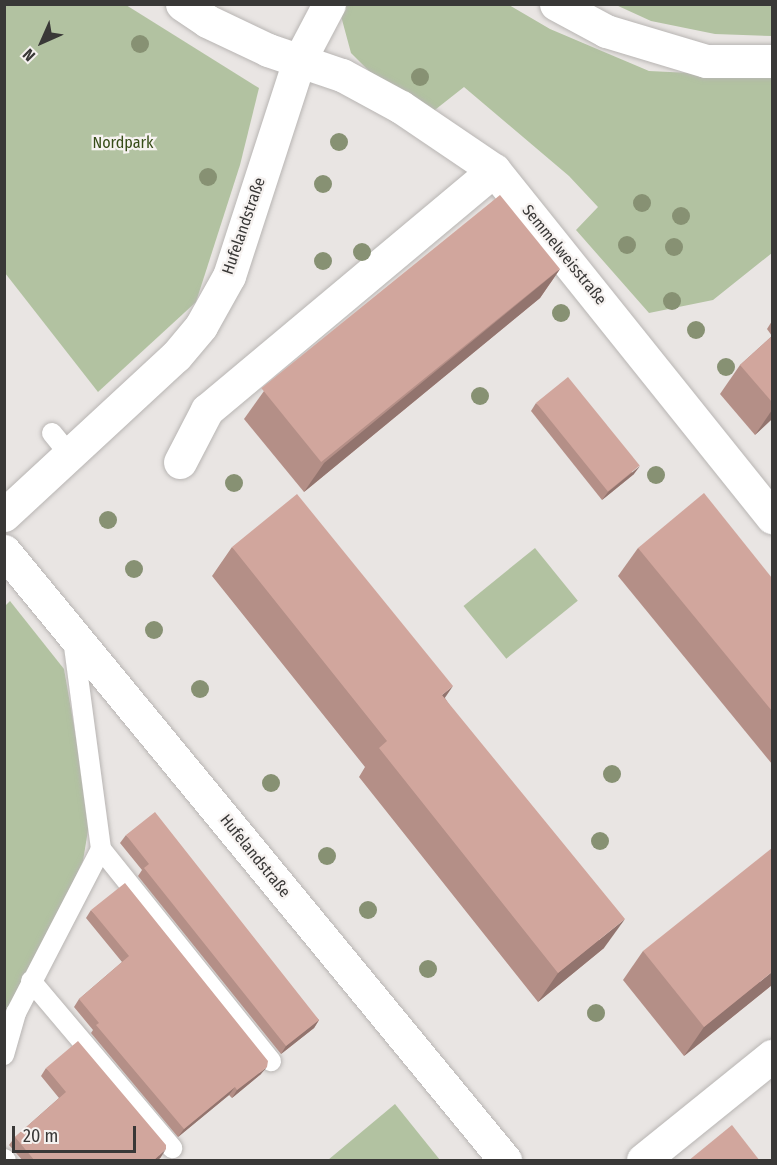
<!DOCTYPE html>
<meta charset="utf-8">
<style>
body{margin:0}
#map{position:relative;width:777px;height:1165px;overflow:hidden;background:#e9e5e3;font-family:"Fira Sans Condensed",sans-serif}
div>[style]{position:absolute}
.green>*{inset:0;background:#b2c2a1;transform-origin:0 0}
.roads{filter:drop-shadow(0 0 2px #b8b5b3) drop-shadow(0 0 2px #b8b5b3)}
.service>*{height:20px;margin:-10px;padding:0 10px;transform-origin:10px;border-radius:10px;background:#fff}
.minor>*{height:33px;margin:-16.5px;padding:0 16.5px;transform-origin:16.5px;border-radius:16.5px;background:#fff}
.secondary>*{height:33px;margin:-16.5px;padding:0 16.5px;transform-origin:16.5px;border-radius:16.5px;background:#fff}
.trees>*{width:18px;height:18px;margin:-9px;border-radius:50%;background:#879173}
.wall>*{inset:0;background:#b48f87}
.shaded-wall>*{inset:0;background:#92746e}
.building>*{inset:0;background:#d1a69d;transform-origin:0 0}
span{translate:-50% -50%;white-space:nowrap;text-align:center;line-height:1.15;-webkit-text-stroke:4.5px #f6f2f0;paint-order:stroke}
.park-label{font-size:16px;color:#364c17}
.street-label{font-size:16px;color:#393837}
.frame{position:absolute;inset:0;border:6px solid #393837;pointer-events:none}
.north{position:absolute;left:12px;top:12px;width:60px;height:60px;-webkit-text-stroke:4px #f6f2f0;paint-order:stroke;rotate:225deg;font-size:16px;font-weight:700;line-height:24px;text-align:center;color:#393837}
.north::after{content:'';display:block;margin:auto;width:21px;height:27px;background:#393837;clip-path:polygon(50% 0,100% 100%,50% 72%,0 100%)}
.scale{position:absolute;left:12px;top:1126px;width:124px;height:27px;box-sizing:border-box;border:3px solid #393837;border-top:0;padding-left:8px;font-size:18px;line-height:21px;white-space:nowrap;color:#393837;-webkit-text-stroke:4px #f6f2f0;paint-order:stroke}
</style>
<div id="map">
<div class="green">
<div style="clip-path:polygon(5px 5px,126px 5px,259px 88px,240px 165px,196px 302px,98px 392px,5px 273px)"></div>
<div style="clip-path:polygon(346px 5px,509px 5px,550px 29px,649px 71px,772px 77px,772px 253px,713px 300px,649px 313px,576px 230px,598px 207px,569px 176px,464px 87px,431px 113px,372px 74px,351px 53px,341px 16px)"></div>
<div style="clip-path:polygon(616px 5px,772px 5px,772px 36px,715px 34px,651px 21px)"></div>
<div style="left:535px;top:548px;width:68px;height:92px;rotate:51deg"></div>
<div style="clip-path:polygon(10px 601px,64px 669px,90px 818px,83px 861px,12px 1009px,5px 1018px,4px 607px)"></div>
<div style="clip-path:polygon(395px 1104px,440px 1160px,328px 1160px)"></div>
</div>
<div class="roads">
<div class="service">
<div style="left:52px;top:433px;width:28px;rotate:51deg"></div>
<div style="left:101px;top:849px;width:272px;rotate:51.3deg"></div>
<div style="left:31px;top:981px;width:219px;rotate:49.8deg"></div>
<div style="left:4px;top:1055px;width:44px;rotate:-74.1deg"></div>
<div style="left:16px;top:1013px;width:185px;rotate:-62.6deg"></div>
<div style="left:101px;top:849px;width:211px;rotate:-97.6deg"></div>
<div style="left:4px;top:1159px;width:2px;rotate:27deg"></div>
</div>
<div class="minor">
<div style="left:182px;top:4px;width:30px;rotate:34deg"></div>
<div style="left:207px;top:21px;width:68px;rotate:25.4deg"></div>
<div style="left:268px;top:50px;width:78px;rotate:18.7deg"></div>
<div style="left:342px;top:75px;width:67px;rotate:28.5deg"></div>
<div style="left:401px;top:107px;width:112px;rotate:34.1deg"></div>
<div style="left:494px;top:170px;width:445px;rotate:51.3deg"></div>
<div style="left:180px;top:462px;width:59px;rotate:-62.6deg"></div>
<div style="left:207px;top:410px;width:374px;rotate:-39.9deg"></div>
<div style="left:4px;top:515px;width:234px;rotate:-42.8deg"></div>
<div style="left:176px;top:356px;width:39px;rotate:-50deg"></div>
<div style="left:201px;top:326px;width:57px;rotate:-60.8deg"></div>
<div style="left:229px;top:276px;width:226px;rotate:-72deg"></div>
<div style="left:299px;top:61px;width:64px;rotate:-62.2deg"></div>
<div style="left:4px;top:551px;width:789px;rotate:50.56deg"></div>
<div style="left:643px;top:1160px;width:166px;rotate:-38.9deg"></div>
</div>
<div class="secondary">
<div style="left:556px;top:4px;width:57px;rotate:28.4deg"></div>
<div style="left:606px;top:31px;width:104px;rotate:16.7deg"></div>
<div style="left:706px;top:61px;width:66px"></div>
</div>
</div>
<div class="trees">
<div style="left:140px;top:44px"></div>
<div style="left:420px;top:77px"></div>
<div style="left:339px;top:142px"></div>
<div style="left:208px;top:177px"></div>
<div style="left:323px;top:184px"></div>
<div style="left:642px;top:203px"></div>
<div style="left:681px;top:216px"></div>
<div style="left:627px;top:245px"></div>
<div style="left:674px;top:247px"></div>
<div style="left:362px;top:252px"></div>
<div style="left:323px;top:261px"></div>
<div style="left:672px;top:301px"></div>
<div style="left:561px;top:313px"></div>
<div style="left:696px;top:330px"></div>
<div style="left:726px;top:367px"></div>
<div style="left:480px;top:396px"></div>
<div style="left:656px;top:475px"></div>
<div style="left:234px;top:483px"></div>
<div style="left:108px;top:520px"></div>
<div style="left:134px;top:569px"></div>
<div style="left:154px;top:630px"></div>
<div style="left:200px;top:689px"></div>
<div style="left:612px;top:774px"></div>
<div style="left:271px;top:783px"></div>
<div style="left:600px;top:841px"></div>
<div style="left:327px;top:856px"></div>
<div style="left:368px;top:910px"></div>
<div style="left:428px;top:969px"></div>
<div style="left:596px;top:1013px"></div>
</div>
<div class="wall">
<div style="clip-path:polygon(560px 269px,540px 298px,304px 492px,244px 419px,264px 391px)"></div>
<div style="clip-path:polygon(772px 321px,772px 336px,767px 329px)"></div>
<div style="clip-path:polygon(772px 336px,772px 419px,755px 435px,720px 394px,740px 365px)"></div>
<div style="clip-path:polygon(536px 403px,634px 474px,602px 500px,531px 411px)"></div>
<div style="clip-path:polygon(232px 547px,445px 698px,604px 948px,538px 1002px,359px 777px,365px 767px,212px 576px)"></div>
<div style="clip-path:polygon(638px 548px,772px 578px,772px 764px,618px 576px)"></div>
<div style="clip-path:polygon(126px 835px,319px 1020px,314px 1028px,281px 1054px,138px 876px,142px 870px,120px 843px)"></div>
<div style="clip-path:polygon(91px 910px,261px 1074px,232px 1098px,229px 1095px,178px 1137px,91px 1033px,93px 1030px,74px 1007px,79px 999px,122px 962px,86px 918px)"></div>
<div style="clip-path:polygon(643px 951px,772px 985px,684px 1056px,623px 980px)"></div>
<div style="clip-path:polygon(46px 1068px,161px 1157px,157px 1161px,23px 1161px,9px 1145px,15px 1137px,59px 1098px,41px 1076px)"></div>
</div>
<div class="shaded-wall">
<div style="clip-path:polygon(560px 269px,540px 298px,304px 492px,324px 463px)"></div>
<div style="clip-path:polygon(772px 410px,772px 419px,755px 435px)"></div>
<div style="clip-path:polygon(640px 466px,634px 474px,602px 500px,608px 492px)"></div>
<div style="clip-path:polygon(453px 686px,433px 715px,442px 695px)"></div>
<div style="clip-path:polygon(625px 919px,604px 948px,538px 1002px,558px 973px)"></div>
<div style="clip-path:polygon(772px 972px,772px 985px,684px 1056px,704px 1027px)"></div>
<div style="clip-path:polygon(319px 1020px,314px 1028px,281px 1054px,286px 1046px)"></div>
<div style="clip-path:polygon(267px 1067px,261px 1074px,232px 1098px,237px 1090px)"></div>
<div style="clip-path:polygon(235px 1087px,229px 1095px,178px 1137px,184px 1129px)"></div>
<div style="clip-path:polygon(166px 1149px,161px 1157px,157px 1161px,153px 1161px)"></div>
</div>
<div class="building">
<div style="left:500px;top:195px;width:95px;height:307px;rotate:51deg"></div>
<div style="clip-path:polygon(772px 336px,772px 402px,740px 365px)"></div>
<div style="left:568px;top:377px;width:114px;height:41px;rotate:51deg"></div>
<div style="clip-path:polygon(704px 493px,772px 578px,772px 711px,638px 548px)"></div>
<div style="clip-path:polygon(297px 494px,453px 686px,442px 695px,625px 919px,558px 973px,379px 748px,387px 741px,232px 547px)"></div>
<div style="clip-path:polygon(155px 812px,319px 1020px,286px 1046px,144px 868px,149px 864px,126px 835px)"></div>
<div style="clip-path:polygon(772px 848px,772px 972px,704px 1027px,643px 951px)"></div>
<div style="clip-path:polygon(125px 883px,268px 1061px,267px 1067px,237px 1090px,235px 1087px,184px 1129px,96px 1025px,99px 1023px,79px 999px,129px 956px,91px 910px)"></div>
<div style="clip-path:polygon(78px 1041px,166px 1145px,166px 1149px,153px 1161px,35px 1161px,15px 1137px,66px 1092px,46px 1068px)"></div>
<div style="clip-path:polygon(732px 1125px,760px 1161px,688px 1161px)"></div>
</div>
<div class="park-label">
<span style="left:123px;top:143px">Nordpark</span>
</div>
<div class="street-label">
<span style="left:244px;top:226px;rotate:-71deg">Hufelandstraße</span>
<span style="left:564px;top:255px;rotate:51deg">Semmelweisstraße</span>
<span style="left:255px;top:856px;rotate:51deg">Hufelandstraße</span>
</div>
<div class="frame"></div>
<div class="north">N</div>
<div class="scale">20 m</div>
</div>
